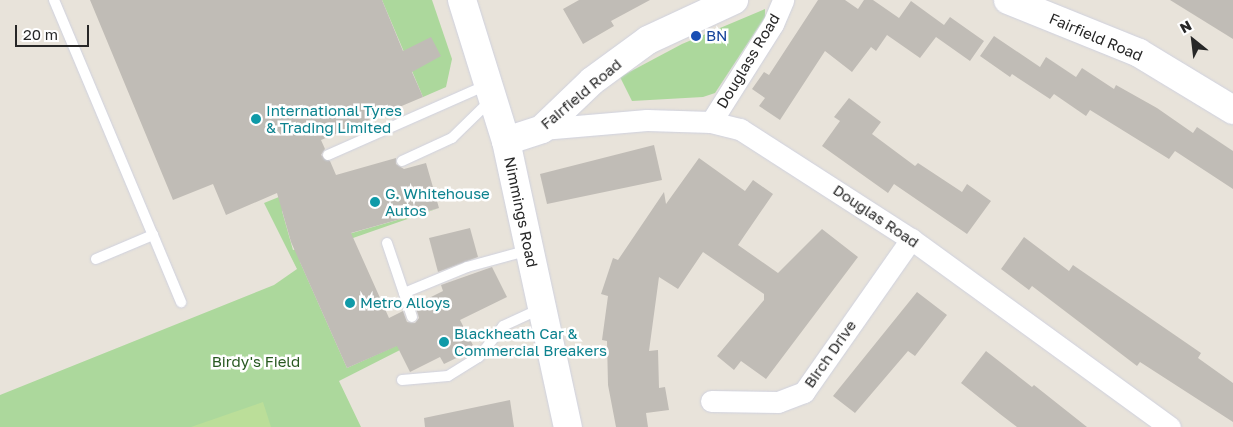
<!DOCTYPE html>
<style>
body{margin:0}
#map{position:relative;width:1233px;height:427px;overflow:hidden;background:#e8e3da;font-family:"Golos Text",sans-serif}
div>[style]{position:absolute}
.green>*{inset:0;background:#acd89c}
.pitch>*{inset:0;background:#bbde99}
.building>*{inset:0;background:#c0bcb6}
.roads{filter:drop-shadow(0 0 1px #cfd1de) drop-shadow(0 0 1px #cfd1de)}
.lane>*{height:10px;margin:-5px;padding:0 5px;transform-origin:5px;border-radius:5px;background:#fff}
.street>*{height:21px;margin:-10.5px;padding:0 10.5px;transform-origin:10.5px;border-radius:10.5px;background:#fff}
.secondary>*{height:28px;margin:-14px;padding:0 14px;transform-origin:14px;border-radius:14px;background:#fff}
.dots>*{width:14px;height:14px;translate:-50% -50%;box-sizing:border-box;border:2px solid #fff;border-radius:50%}
span{translate:-50% -50%;white-space:nowrap;text-align:center;line-height:1.15;-webkit-text-stroke:5px #fff;paint-order:stroke}
.transit-label{font-size:15px;color:#164399}
.left{translate:0 -50%;text-align:left}
.street-label{font-size:15px;color:#272727}
.culture-label{font-size:15px;color:#0d838f}
.park-label{font-size:15px;color:#285921}
.north{position:absolute;left:1168px;top:15px;width:50px;height:50px;-webkit-text-stroke:4px #fff;paint-order:stroke;rotate:331deg;font-size:14px;font-weight:700;line-height:20px;text-align:center;color:#272727}
.north::after{content:'';display:block;margin:auto;width:18px;height:22px;background:#272727;clip-path:polygon(50% 0,100% 100%,50% 72%,0 100%)}
.scale{position:absolute;left:15px;top:25px;width:74px;height:22px;box-sizing:border-box;border:2px solid #272727;border-top:0;padding-left:6px;font-size:15px;line-height:18px;white-space:nowrap;color:#272727;-webkit-text-stroke:4px #fff;paint-order:stroke}
</style>
<div id="map">
<div class="green">
<div style="clip-path:polygon(382px 0,432px 0,452px 59px,446px 87px,423px 97px)"></div>
<div style="clip-path:polygon(765px 9px,765px 17px,715px 93px,703px 97px,632px 101px,620px 77px,682px 44px)"></div>
<div style="clip-path:polygon(326px 178px,282px 211px,293px 250px,439px 208px,353px 238px,300px 262px,347px 368px,400px 344px,402px 349px,339px 381px,361px 427px,0 427px,0 395px,274px 285px,297px 269px,264px 203px)"></div>
</div>
<div class="pitch">
<div style="clip-path:polygon(263px 402px,271px 427px,191px 427px)"></div>
</div>
<div class="building">
<div style="clip-path:polygon(90px 0,382px 0,403px 51px,431px 37px,441px 56px,412px 72px,423px 97px,321px 140px,325px 149px,321px 155px,330px 161px,336px 175px,396px 158px,396px 164px,404px 169px,426px 163px,439px 208px,351px 233px,389px 318px,403px 311px,407px 322px,415px 323px,419px 318px,415px 305px,443px 291px,441px 285px,492px 267px,507px 297px,460px 320px,475px 349px,444px 364px,440px 357px,410px 372px,397px 346px,347px 368px,291px 242px,277px 193px,226px 215px,213px 184px,173px 200px)"></div>
<div style="clip-path:polygon(579px 0,650px 0,611px 21px,614px 26px,583px 44px,563px 9px)"></div>
<div style="clip-path:polygon(818px 0,845px 0,858px 9px,864px 0,873px 0,899px 18px,911px 1px,944px 25px,950px 17px,984px 41px,970px 61px,936px 37px,920px 58px,887px 35px,876px 51px,871px 47px,852px 72px,825px 51px,780px 120px,759px 106px,765px 98px,752px 89px,764px 72px,769px 75px)"></div>
<div style="clip-path:polygon(1170px 0,1233px 0,1233px 39px)"></div>
<div style="clip-path:polygon(994px 36px,1040px 67px,1046px 57px,1076px 77px,1082px 68px,1114px 89px,1116px 85px,1157px 108px,1193px 133px,1197px 127px,1233px 151px,1233px 189px,1175px 151px,1169px 159px,1090px 110px,1086px 116px,1054px 94px,1050px 99px,1012px 74px,1010px 77px,980px 56px)"></div>
<div style="clip-path:polygon(849px 98px,881px 122px,872px 134px,915px 166px,918px 163px,962px 192px,967px 184px,991px 201px,967px 234px,894px 184px,888px 193px,822px 146px,840px 121px,834px 117px)"></div>
<div style="clip-path:polygon(654px 145px,662px 180px,547px 204px,540px 174px)"></div>
<div style="clip-path:polygon(699px 158px,745px 191px,753px 180px,773px 194px,738px 245px,778px 273px,822px 229px,858px 257px,766px 379px,741px 361px,734px 370px,717px 356px,764px 300px,764px 294px,703px 252px,678px 289px,659px 277px,649px 351px,658px 350px,659px 388px,665px 387px,669px 410px,646px 413px,648px 427px,616px 427px,608px 385px,607px 341px,602px 340px,608px 296px,601px 294px,613px 258px,618px 260px,664px 192px,666px 204px)"></div>
<div style="clip-path:polygon(470px 228px,478px 257px,438px 272px,429px 238px)"></div>
<div style="clip-path:polygon(1024px 237px,1069px 271px,1073px 265px,1201px 353px,1198px 358px,1233px 383px,1233px 422px,1140px 362px,1137px 366px,1032px 286px,1029px 290px,1001px 269px)"></div>
<div style="clip-path:polygon(917px 292px,947px 315px,915px 356px,908px 351px,855px 413px,833px 396px)"></div>
<div style="clip-path:polygon(986px 351px,1032px 387px,1034px 385px,1087px 427px,1017px 427px,1000px 414px,961px 383px)"></div>
<div style="clip-path:polygon(510px 400px,514px 427px,425px 427px,424px 418px)"></div>
</div>
<div class="roads">
<div class="lane">
<div style="left:54px;top:0;width:255px;rotate:67.2deg"></div>
<div style="left:328px;top:155px;width:174px;rotate:-23.8deg"></div>
<div style="left:402px;top:161px;width:55px;rotate:-24.7deg"></div>
<div style="left:452px;top:138px;width:56px;rotate:-44.3deg"></div>
<div style="left:387px;top:243px;width:78px;rotate:71.3deg"></div>
<div style="left:96px;top:259px;width:62px;rotate:-22.8deg"></div>
<div style="left:153px;top:235px;width:73px;rotate:67.3deg"></div>
<div style="left:404px;top:293px;width:68px;rotate:-22.4deg"></div>
<div style="left:467px;top:267px;width:64px;rotate:-15.3deg"></div>
<div style="left:402px;top:380px;width:46px;rotate:-5deg"></div>
<div style="left:448px;top:376px;width:36px;rotate:-32deg"></div>
<div style="left:479px;top:357px;width:39px;rotate:-52deg"></div>
<div style="left:503px;top:326px;width:43px;rotate:-24.8deg"></div>
</div>
<div class="street">
<div style="left:711px;top:122px;width:116px;rotate:-57.7deg"></div>
<div style="left:773px;top:24px;width:26px;rotate:-67deg"></div>
<div style="left:542px;top:129px;width:105px;rotate:-4.9deg"></div>
<div style="left:647px;top:120px;width:64px;rotate:1.8deg"></div>
<div style="left:711px;top:122px;width:30px;rotate:14deg"></div>
<div style="left:740px;top:129px;width:203px;rotate:32.8deg"></div>
<div style="left:911px;top:239px;width:320px;rotate:36deg"></div>
<div style="left:711px;top:401px;width:67px;rotate:0.9deg"></div>
<div style="left:778px;top:402px;width:28px;rotate:-21deg"></div>
<div style="left:804px;top:392px;width:187px;rotate:-55deg"></div>
</div>
<div class="secondary">
<div style="left:462px;top:0;width:148px;rotate:72.7deg"></div>
<div style="left:506px;top:141px;width:293px;rotate:77.8deg"></div>
<div style="left:1008px;top:0;width:141px;rotate:22deg"></div>
<div style="left:1139px;top:53px;width:110px;rotate:31.2deg"></div>
<div style="left:506px;top:141px;width:38px;rotate:-18deg"></div>
<div style="left:542px;top:129px;width:69px;rotate:-43.8deg"></div>
<div style="left:592px;top:81px;width:69px;rotate:-36.2deg"></div>
<div style="left:648px;top:40px;width:95px;rotate:-24.9deg"></div>
</div>
</div>
<div class="dots">
<div style="left:696px;top:36px;background:#1a4fb4"></div>
<div style="left:256px;top:119px;background:#0f9aa8"></div>
<div style="left:375px;top:202px;background:#0f9aa8"></div>
<div style="left:350px;top:303px;background:#0f9aa8"></div>
<div style="left:444px;top:342px;background:#0f9aa8"></div>
</div>
<div class="transit-label">
<span class="left" style="left:706px;top:36px">BN</span>
</div>
<div class="street-label">
<span style="left:1096px;top:37px;rotate:23deg">Fairfield Road</span>
<span style="left:748px;top:61px;rotate:-59deg">Douglass Road</span>
<span style="left:581px;top:94px;rotate:-40deg">Fairfield Road</span>
<span style="left:521px;top:212px;rotate:78deg">Nimmings Road</span>
<span style="left:876px;top:216px;rotate:34deg">Douglas Road</span>
<span style="left:830px;top:354px;rotate:-55deg">Birch Drive</span>
</div>
<div class="culture-label">
<span class="left" style="left:266px;top:119px">International Tyres<br>&amp; Trading Limited</span>
<span class="left" style="left:385px;top:202px">G. Whitehouse<br>Autos</span>
<span class="left" style="left:360px;top:303px">Metro Alloys</span>
<span class="left" style="left:454px;top:342px">Blackheath Car &amp;<br>Commercial Breakers</span>
</div>
<div class="park-label">
<span style="left:256px;top:362px">Birdy's Field</span>
</div>
<div class="north">N</div>
<div class="scale">20 m</div>
</div>
